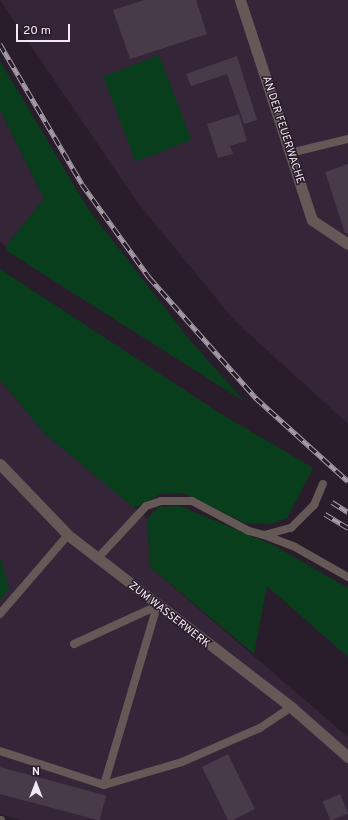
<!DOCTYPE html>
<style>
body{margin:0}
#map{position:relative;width:348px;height:820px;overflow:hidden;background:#291d2b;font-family:Overpass,sans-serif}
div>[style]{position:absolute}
.built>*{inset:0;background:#352538}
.green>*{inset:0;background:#093e1d;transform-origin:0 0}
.building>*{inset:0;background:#473a49;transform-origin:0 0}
.service>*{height:8px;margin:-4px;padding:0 4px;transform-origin:4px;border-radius:4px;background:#645957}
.minor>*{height:11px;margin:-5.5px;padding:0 5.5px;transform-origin:5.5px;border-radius:5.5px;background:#645957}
.rail>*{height:4.5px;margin-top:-2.25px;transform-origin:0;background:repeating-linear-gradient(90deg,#291d2b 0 9px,#a69ca8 0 18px);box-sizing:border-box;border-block:1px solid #a69ca8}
span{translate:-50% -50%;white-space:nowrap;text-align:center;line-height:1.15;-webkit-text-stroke:3px #291d2b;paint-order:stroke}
.street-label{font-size:11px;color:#f0e8f2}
.north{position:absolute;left:16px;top:764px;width:40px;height:40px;-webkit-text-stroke:3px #291d2b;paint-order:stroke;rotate:0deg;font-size:11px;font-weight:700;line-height:16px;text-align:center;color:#f0e8f2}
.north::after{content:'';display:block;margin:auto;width:14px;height:18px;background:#f0e8f2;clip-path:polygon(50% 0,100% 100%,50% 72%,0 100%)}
.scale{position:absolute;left:16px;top:24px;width:54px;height:18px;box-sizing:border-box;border:2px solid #f0e8f2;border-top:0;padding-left:5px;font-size:12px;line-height:14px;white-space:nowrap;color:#f0e8f2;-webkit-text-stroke:3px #291d2b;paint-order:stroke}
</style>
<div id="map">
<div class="built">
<div style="clip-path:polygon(0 0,348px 0,348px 424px,235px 321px,137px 202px)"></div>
<div style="clip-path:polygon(0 110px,44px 199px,6px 246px,0 241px)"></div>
<div style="clip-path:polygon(0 380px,45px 434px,147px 518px,150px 567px,348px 737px,348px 820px,21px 820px,0 814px)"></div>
</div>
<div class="green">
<div style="left:159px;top:55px;width:91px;height:60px;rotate:69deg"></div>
<div style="clip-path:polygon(0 61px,88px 209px,189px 339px,245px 402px,7px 251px,6px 246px,44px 199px,0 110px)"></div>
<div style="clip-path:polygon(0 269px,218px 412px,313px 468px,287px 518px,271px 524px,245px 523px,184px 493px,161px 494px,134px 508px,45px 434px,0 380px)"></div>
<div style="clip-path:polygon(180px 506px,275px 546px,348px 588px,348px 657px,267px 586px,254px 654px,150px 567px,147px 518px,159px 507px)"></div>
<div style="clip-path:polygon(0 557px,9px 588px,0 601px)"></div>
</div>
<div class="building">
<div style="clip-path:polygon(144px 0,196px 0,207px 34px,130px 59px,113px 10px)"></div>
<div style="clip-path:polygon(237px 56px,257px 120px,244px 124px,227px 74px,191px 86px,186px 74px)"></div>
<div style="clip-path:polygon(239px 114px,247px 141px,230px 146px,233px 154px,218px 158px,207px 124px)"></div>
<div style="clip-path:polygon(348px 164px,348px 233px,345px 233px,325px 172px)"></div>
<div style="clip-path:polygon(228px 754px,255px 809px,233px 820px,228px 820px,202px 767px)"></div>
<div style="left:0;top:767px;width:110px;height:26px;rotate:15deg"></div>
<div style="left:340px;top:794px;width:21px;height:19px;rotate:67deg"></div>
</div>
<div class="service">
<div style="left:290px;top:153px;width:60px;rotate:-13.6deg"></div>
<div style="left:264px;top:535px;width:33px;rotate:21deg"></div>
<div style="left:295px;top:547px;width:61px;rotate:29.5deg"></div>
<div style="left:97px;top:559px;width:72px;rotate:-47.2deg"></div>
<div style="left:146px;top:506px;width:16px;rotate:-18deg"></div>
<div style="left:161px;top:501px;width:31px"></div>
<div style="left:192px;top:501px;width:64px;rotate:27.8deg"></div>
<div style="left:249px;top:531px;width:16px;rotate:15deg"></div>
<div style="left:264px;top:535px;width:28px;rotate:-15deg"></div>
<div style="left:291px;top:528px;width:33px;rotate:-45deg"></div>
<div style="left:314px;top:505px;width:23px;rotate:-67deg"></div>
<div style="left:0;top:614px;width:104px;rotate:-49.3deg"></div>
<div style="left:74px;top:644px;width:91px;rotate:-24.6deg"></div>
<div style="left:0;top:751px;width:109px;rotate:18.1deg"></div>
<div style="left:104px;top:785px;width:81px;rotate:-16.4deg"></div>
<div style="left:182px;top:762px;width:85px;rotate:-23.6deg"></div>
<div style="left:260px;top:728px;width:37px;rotate:-34deg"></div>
<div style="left:104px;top:785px;width:187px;rotate:-73.5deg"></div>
<div style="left:0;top:820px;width:1px"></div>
</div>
<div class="minor">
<div style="left:240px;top:0;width:231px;rotate:71.9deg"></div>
<div style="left:312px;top:220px;width:43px;rotate:33.7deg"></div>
<div style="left:0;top:464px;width:98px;rotate:46.2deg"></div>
<div style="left:68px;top:535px;width:282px;rotate:37.6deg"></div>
<div style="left:291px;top:707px;width:76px;rotate:41.3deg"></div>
</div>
<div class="rail">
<div style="left:0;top:44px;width:162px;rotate:59.6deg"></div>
<div style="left:82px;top:184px;width:115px;rotate:54.2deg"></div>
<div style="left:149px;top:277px;width:162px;rotate:48.5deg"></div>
<div style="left:256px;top:398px;width:124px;rotate:42.1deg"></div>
<div style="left:332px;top:502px;width:19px;rotate:32deg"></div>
<div style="left:325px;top:514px;width:27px;rotate:31deg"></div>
</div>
<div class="street-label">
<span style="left:283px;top:130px;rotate:72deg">AN DER FEUERWACHE</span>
<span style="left:169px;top:615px;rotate:38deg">ZUM WASSERWERK</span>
</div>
<div class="north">N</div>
<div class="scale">20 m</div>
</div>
